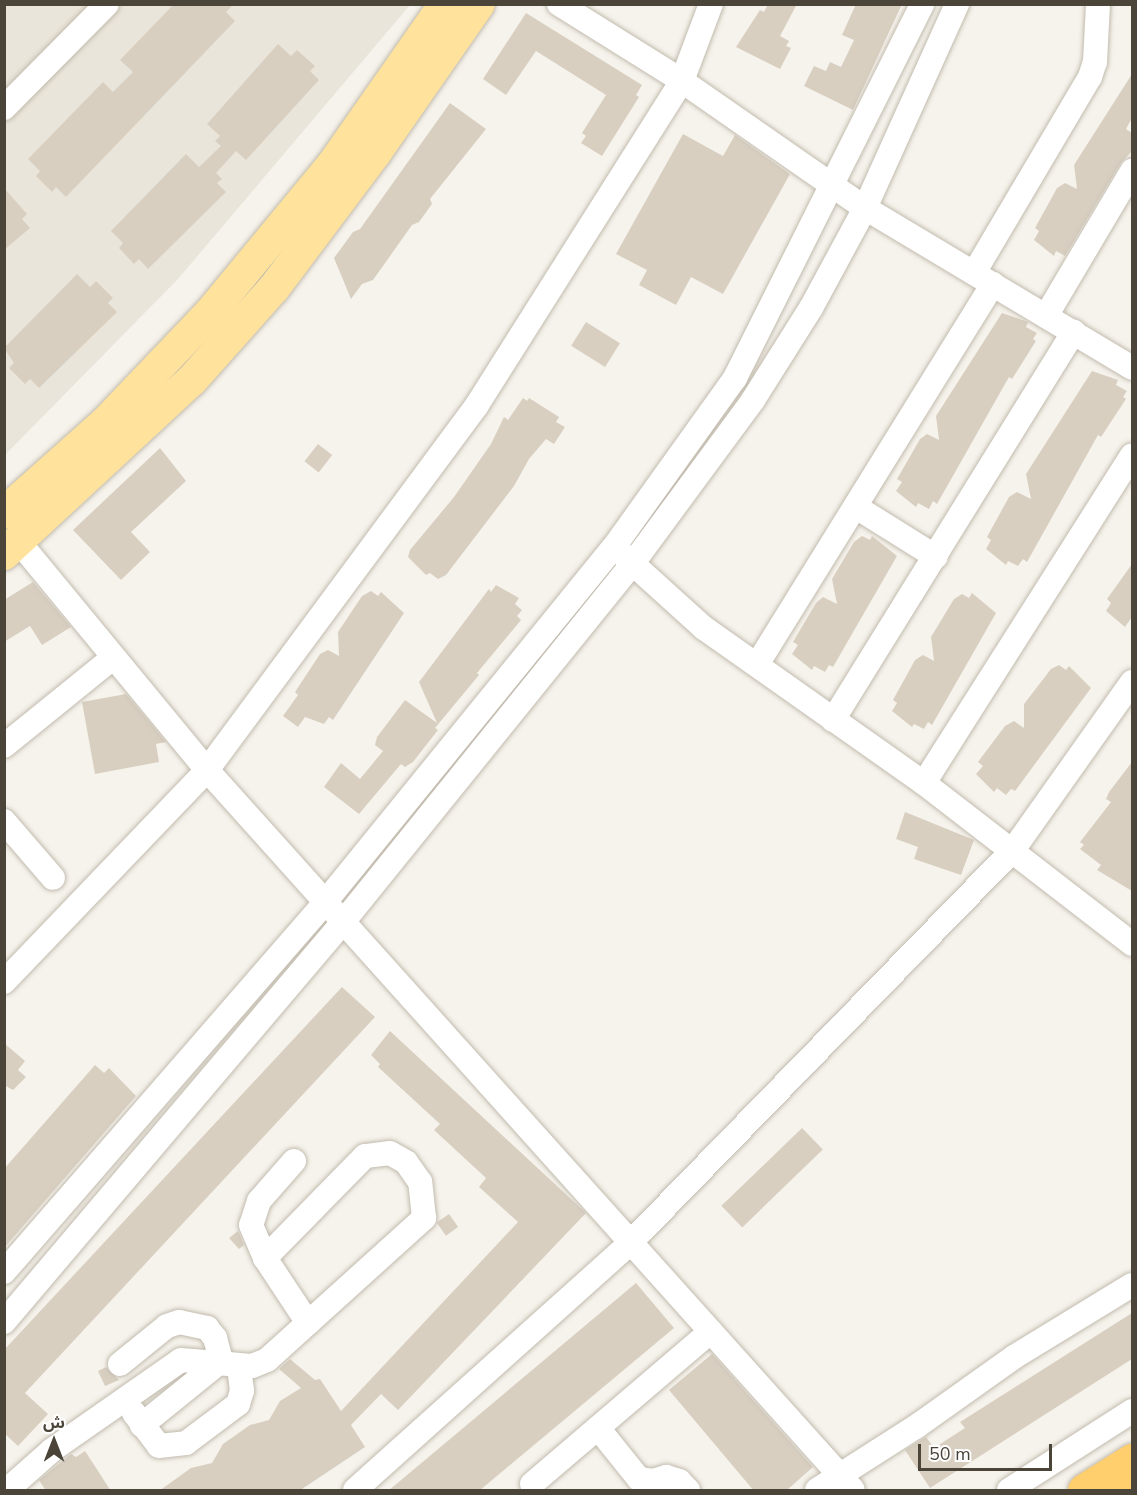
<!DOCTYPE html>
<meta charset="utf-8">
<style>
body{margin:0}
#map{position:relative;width:1137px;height:1495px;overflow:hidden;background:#f6f3ec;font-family:"Nunito Sans","Noto Sans Arabic",sans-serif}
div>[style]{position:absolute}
.residential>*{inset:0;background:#eae5da}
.building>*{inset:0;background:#d8cfc1;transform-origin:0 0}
.roads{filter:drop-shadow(0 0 2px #c2bbae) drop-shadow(0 0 2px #c2bbae)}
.minor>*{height:24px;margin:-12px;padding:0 12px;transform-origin:12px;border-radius:12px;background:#fff}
.major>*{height:32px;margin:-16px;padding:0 16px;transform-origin:16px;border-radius:16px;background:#ffe39c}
.highway>*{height:33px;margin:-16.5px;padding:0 16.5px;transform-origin:16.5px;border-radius:16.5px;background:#ffcf6e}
span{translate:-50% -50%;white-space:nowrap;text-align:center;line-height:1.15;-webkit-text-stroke:6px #fff;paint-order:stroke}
.frame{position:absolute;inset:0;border:6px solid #4b4439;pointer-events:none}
.north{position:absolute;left:24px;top:1411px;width:60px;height:60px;-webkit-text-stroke:4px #fff;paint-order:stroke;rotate:0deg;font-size:16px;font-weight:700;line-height:24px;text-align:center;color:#4b4439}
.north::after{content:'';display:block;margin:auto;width:21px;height:27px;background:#4b4439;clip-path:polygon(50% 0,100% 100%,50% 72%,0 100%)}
.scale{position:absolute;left:918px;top:1444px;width:134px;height:27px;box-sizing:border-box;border:3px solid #4b4439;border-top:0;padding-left:8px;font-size:18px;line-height:21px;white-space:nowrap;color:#4b4439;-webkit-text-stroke:4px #fff;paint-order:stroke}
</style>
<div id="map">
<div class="residential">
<div style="clip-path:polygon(5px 5px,410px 5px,178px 279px,5px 455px)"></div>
</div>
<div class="building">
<div style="clip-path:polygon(174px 4px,234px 4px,226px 12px,235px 21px,66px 197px,56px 187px,52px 192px,36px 176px,40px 171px,28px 159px,103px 82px,113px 92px,133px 72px,120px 60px)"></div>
<div style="clip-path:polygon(768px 4px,797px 4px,780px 36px,789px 41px,786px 46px,791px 48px,780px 69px,736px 47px,760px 10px,764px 12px)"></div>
<div style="clip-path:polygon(856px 4px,902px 4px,853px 110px,804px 86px,814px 66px,826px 71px,830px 62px,841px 67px,854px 40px,842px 35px)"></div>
<div style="clip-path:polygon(526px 13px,642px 85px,636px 95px,639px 97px,602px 156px,581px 143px,586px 136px,582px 133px,606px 95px,536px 51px,506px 95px,483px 79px)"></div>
<div style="clip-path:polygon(278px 44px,291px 56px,297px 50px,315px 66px,310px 71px,319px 80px,246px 160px,236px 151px,216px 173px,222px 179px,217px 183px,226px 192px,148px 269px,139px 259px,134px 264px,119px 248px,123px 243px,111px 231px,186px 154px,199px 167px,221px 146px,215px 141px,220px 136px,207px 124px)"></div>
<div style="clip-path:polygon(1132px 74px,1132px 118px,1126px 129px,1132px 133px,1132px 151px,1120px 164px,1065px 256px,1056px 251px,1054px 256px,1034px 240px,1039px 231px,1035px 228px,1057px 188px,1065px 183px,1077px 189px,1074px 165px)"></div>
<div style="clip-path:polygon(450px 103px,486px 129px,430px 199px,432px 204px,419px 222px,412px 225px,373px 280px,362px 284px,351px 299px,334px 258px,353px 232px,360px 229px)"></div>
<div style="clip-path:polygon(683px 134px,723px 156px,735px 135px,790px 174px,723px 294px,691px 277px,676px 305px,639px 285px,647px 270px,616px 254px)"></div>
<div style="clip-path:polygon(4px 188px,27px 214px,22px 219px,30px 228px,4px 250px)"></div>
<div style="clip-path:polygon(77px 274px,90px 287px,96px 281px,113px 298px,108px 303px,117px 312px,39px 388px,30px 379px,25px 384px,9px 368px,14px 363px,4px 348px)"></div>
<div style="clip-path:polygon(1002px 313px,1028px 322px,1026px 327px,1037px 333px,1033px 339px,1036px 341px,1012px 379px,1009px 377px,937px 504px,933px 501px,929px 509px,918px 503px,916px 507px,896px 491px,902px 482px,897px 479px,920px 439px,927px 434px,939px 440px,936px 416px)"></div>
<div style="left:586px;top:322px;width:40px;height:28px;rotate:32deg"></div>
<div style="clip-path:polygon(1092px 371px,1118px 380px,1116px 385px,1127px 391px,1123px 397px,1126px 399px,1101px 437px,1098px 435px,1027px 562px,1023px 559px,1018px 566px,1008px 561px,1006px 565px,986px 549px,991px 540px,987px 537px,1009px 497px,1017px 492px,1031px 499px,1026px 474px)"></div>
<div style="clip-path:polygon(523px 398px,527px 401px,529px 398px,559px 417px,556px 422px,565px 427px,554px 444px,546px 439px,529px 459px,514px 486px,446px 575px,438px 579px,430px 573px,426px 575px,408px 557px,410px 550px,454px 497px,491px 444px,504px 417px,508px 420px)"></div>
<div style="left:318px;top:444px;width:18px;height:22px;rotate:38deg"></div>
<div style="clip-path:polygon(160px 448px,186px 481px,131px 532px,150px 552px,121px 580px,73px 530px)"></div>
<div style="clip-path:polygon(862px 536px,870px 540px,872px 536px,897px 556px,833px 667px,829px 665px,825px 672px,814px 666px,812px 670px,792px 654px,798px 645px,793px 642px,816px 603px,823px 597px,837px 604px,832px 579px,854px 542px)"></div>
<div style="clip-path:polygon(1132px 564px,1132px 617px,1125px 627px,1106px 611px,1111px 603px,1107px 599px)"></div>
<div style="clip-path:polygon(33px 582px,71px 627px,42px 645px,30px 626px,4px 642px,4px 600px)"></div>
<div style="clip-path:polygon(496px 585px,519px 598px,515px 604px,522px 610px,517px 616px,521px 620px,477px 673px,479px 675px,435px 728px,438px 730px,413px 762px,405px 767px,401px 764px,359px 814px,324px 787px,341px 763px,360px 779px,383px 751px,375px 745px,377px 737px,405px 700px,437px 723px,419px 682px,489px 589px,491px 592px)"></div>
<div style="clip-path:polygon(371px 591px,378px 596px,381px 592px,404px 613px,333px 720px,329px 717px,324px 724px,305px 717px,298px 727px,283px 716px,298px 695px,295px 692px,320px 654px,328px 650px,339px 656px,338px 632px,362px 596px)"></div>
<div style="clip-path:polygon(972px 593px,996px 613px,932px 725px,928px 722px,924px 729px,914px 724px,912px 727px,892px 711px,897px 703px,893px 700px,915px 660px,923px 655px,934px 661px,931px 637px,954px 599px,962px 594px,969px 598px)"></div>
<div style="clip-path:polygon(1059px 665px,1066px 670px,1069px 666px,1091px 688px,1015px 791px,1011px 789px,1006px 795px,997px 788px,994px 792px,976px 774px,983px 766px,978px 762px,1005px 726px,1014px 721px,1024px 728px,1024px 704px,1051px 669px)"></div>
<div style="clip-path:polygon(126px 694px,166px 742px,156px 744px,159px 762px,95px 774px,82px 702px)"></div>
<div style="clip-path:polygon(1132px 762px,1132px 891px,1097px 870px,1101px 865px,1080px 849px,1084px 845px,1080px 842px,1111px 802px,1106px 799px,1109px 792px)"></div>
<div style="clip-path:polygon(905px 812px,974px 840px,961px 875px,914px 859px,918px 847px,896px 839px)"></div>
<div style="clip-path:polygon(342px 987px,375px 1017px,25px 1393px,48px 1414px,18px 1446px,4px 1433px,4px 1350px)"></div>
<div style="clip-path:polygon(390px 1031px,586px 1213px,398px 1410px,381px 1394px,351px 1425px,365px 1447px,299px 1491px,159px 1491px,191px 1468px,212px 1463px,223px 1444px,250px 1425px,269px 1420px,280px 1401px,301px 1388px,279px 1369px,290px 1359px,315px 1380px,320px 1379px,341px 1411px,518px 1222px,479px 1187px,486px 1178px,434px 1130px,440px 1124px,378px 1067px,380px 1064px,371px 1055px)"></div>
<div style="clip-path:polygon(4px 1043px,25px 1061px,18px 1070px,26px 1077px,13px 1090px,4px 1085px)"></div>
<div style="clip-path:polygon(95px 1065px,104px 1073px,109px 1068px,136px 1096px,4px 1248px,4px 1169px)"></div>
<div style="left:802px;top:1128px;width:30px;height:112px;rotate:46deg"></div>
<div style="left:449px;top:1214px;width:16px;height:15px;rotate:55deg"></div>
<div style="clip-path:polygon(238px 1231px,244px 1245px,239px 1249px,229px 1238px)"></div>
<div style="clip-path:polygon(636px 1283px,674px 1328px,479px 1491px,388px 1491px)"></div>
<div style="clip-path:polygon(1132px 1313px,1132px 1359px,930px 1488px,905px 1450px,926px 1437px,934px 1448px,965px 1428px,960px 1422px)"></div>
<div style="clip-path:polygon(712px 1354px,813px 1467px,786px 1491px,754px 1491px,669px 1390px)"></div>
<div style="clip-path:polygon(106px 1367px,119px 1380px,105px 1386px,98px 1371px)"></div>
<div style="clip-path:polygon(85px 1451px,111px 1491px,46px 1491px,39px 1480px,71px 1454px,76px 1457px)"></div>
</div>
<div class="roads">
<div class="minor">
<div style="left:559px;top:4px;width:145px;rotate:32deg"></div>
<div style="left:682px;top:81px;width:223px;rotate:34.8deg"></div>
<div style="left:865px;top:208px;width:311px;rotate:30.9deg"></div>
<div style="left:4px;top:108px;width:146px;rotate:-45.3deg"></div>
<div style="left:974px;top:273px;width:228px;rotate:-59.4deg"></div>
<div style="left:1090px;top:77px;width:16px;rotate:-72deg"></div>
<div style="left:1095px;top:62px;width:58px;rotate:-87deg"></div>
<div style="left:1046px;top:316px;width:169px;rotate:-59.3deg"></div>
<div style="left:856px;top:507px;width:94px;rotate:32deg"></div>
<div style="left:19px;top:542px;width:296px;rotate:50.5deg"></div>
<div style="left:207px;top:770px;width:967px;rotate:48.1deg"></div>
<div style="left:622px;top:554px;width:110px;rotate:42.1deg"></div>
<div style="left:704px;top:628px;width:269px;rotate:35.2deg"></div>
<div style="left:924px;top:783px;width:263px;rotate:37.7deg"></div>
<div style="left:758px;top:663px;width:446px;rotate:-58.2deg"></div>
<div style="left:833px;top:720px;width:457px;rotate:-58.2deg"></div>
<div style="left:4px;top:746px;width:141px;rotate:-39deg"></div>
<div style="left:924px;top:783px;width:388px;rotate:-57.6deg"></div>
<div style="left:4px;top:821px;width:75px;rotate:49.3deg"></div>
<div style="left:4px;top:982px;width:294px;rotate:-46.2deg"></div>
<div style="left:207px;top:770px;width:454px;rotate:-53.5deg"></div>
<div style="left:477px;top:405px;width:383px;rotate:-57.7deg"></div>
<div style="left:682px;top:81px;width:82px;rotate:-69.4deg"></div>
<div style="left:294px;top:1161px;width:53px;rotate:131.2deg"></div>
<div style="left:259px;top:1201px;width:25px;rotate:108deg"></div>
<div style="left:251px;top:1225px;width:36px;rotate:67deg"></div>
<div style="left:265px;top:1258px;width:78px;rotate:56.5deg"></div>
<div style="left:4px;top:1272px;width:491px;rotate:-49deg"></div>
<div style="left:326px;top:901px;width:456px;rotate:-50.9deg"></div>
<div style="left:614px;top:547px;width:208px;rotate:-54.4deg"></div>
<div style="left:735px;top:378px;width:418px;rotate:-63.4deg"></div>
<div style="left:4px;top:1322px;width:526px;rotate:-49.71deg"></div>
<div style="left:344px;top:921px;width:460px;rotate:-51.1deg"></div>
<div style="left:633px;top:563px;width:202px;rotate:-53.6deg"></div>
<div style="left:753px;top:400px;width:109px;rotate:-57.8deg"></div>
<div style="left:811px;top:308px;width:114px;rotate:-61.6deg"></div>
<div style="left:865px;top:208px;width:224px;rotate:-65.7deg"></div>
<div style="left:120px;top:1364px;width:60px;rotate:-39deg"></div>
<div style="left:167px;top:1326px;width:13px;rotate:-18deg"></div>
<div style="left:179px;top:1322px;width:29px;rotate:12deg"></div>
<div style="left:207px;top:1328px;width:13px;rotate:51deg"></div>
<div style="left:215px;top:1338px;width:24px;rotate:75deg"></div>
<div style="left:221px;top:1361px;width:102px;rotate:141deg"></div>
<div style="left:134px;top:1413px;width:41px;rotate:52.9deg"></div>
<div style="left:159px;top:1446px;width:27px;rotate:-6deg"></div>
<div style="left:186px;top:1443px;width:65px;rotate:-36.9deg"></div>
<div style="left:238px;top:1404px;width:14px;rotate:-73deg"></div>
<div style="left:242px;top:1391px;width:26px;rotate:-97deg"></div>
<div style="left:598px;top:1428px;width:65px;rotate:51.2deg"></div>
<div style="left:639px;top:1479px;width:14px;rotate:8deg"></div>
<div style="left:653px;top:1481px;width:14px;rotate:-17deg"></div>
<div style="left:666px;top:1477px;width:14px;rotate:17deg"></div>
<div style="left:679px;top:1481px;width:13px;rotate:45deg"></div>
<div style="left:532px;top:1484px;width:235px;rotate:-40.5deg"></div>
<div style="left:7px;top:1490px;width:60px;rotate:-41.6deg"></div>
<div style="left:52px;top:1450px;width:157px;rotate:-34.9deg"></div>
<div style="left:181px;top:1360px;width:71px;rotate:4.8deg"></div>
<div style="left:252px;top:1366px;width:16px;rotate:-22deg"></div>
<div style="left:267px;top:1360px;width:212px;rotate:-42.1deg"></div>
<div style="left:424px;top:1218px;width:36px;rotate:-96deg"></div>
<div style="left:420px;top:1182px;width:24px;rotate:-125deg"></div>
<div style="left:406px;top:1162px;width:18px;rotate:-151deg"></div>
<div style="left:390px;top:1153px;width:25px;rotate:173deg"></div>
<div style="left:365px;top:1156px;width:143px;rotate:134.4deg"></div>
<div style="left:355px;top:1490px;width:370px;rotate:-41.9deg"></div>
<div style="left:630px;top:1243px;width:549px;rotate:-45.74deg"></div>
<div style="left:1013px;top:850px;width:206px;rotate:-54.7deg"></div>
<div style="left:817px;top:1490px;width:119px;rotate:-32.6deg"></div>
<div style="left:917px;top:1426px;width:119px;rotate:-35.4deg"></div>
<div style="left:1014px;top:1357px;width:138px;rotate:-31.4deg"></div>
<div style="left:1009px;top:1490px;width:146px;rotate:-32.7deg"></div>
</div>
<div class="major">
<div style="left:4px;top:513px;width:135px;rotate:-41.7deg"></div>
<div style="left:105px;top:423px;width:153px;rotate:-46.3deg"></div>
<div style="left:211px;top:312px;width:192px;rotate:-50.5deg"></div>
<div style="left:333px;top:164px;width:195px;rotate:-55deg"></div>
<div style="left:4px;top:554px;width:256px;rotate:-42.8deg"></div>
<div style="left:192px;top:380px;width:123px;rotate:-48.3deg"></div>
<div style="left:274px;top:288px;width:170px;rotate:-53.1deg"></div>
<div style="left:376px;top:152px;width:180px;rotate:-55.2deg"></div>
</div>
<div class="highway">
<div style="left:1084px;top:1490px;width:57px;rotate:-32deg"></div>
<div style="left:1129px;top:1490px;width:4px;rotate:-34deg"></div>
</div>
</div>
<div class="frame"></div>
<div class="north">ش</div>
<div class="scale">50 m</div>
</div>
